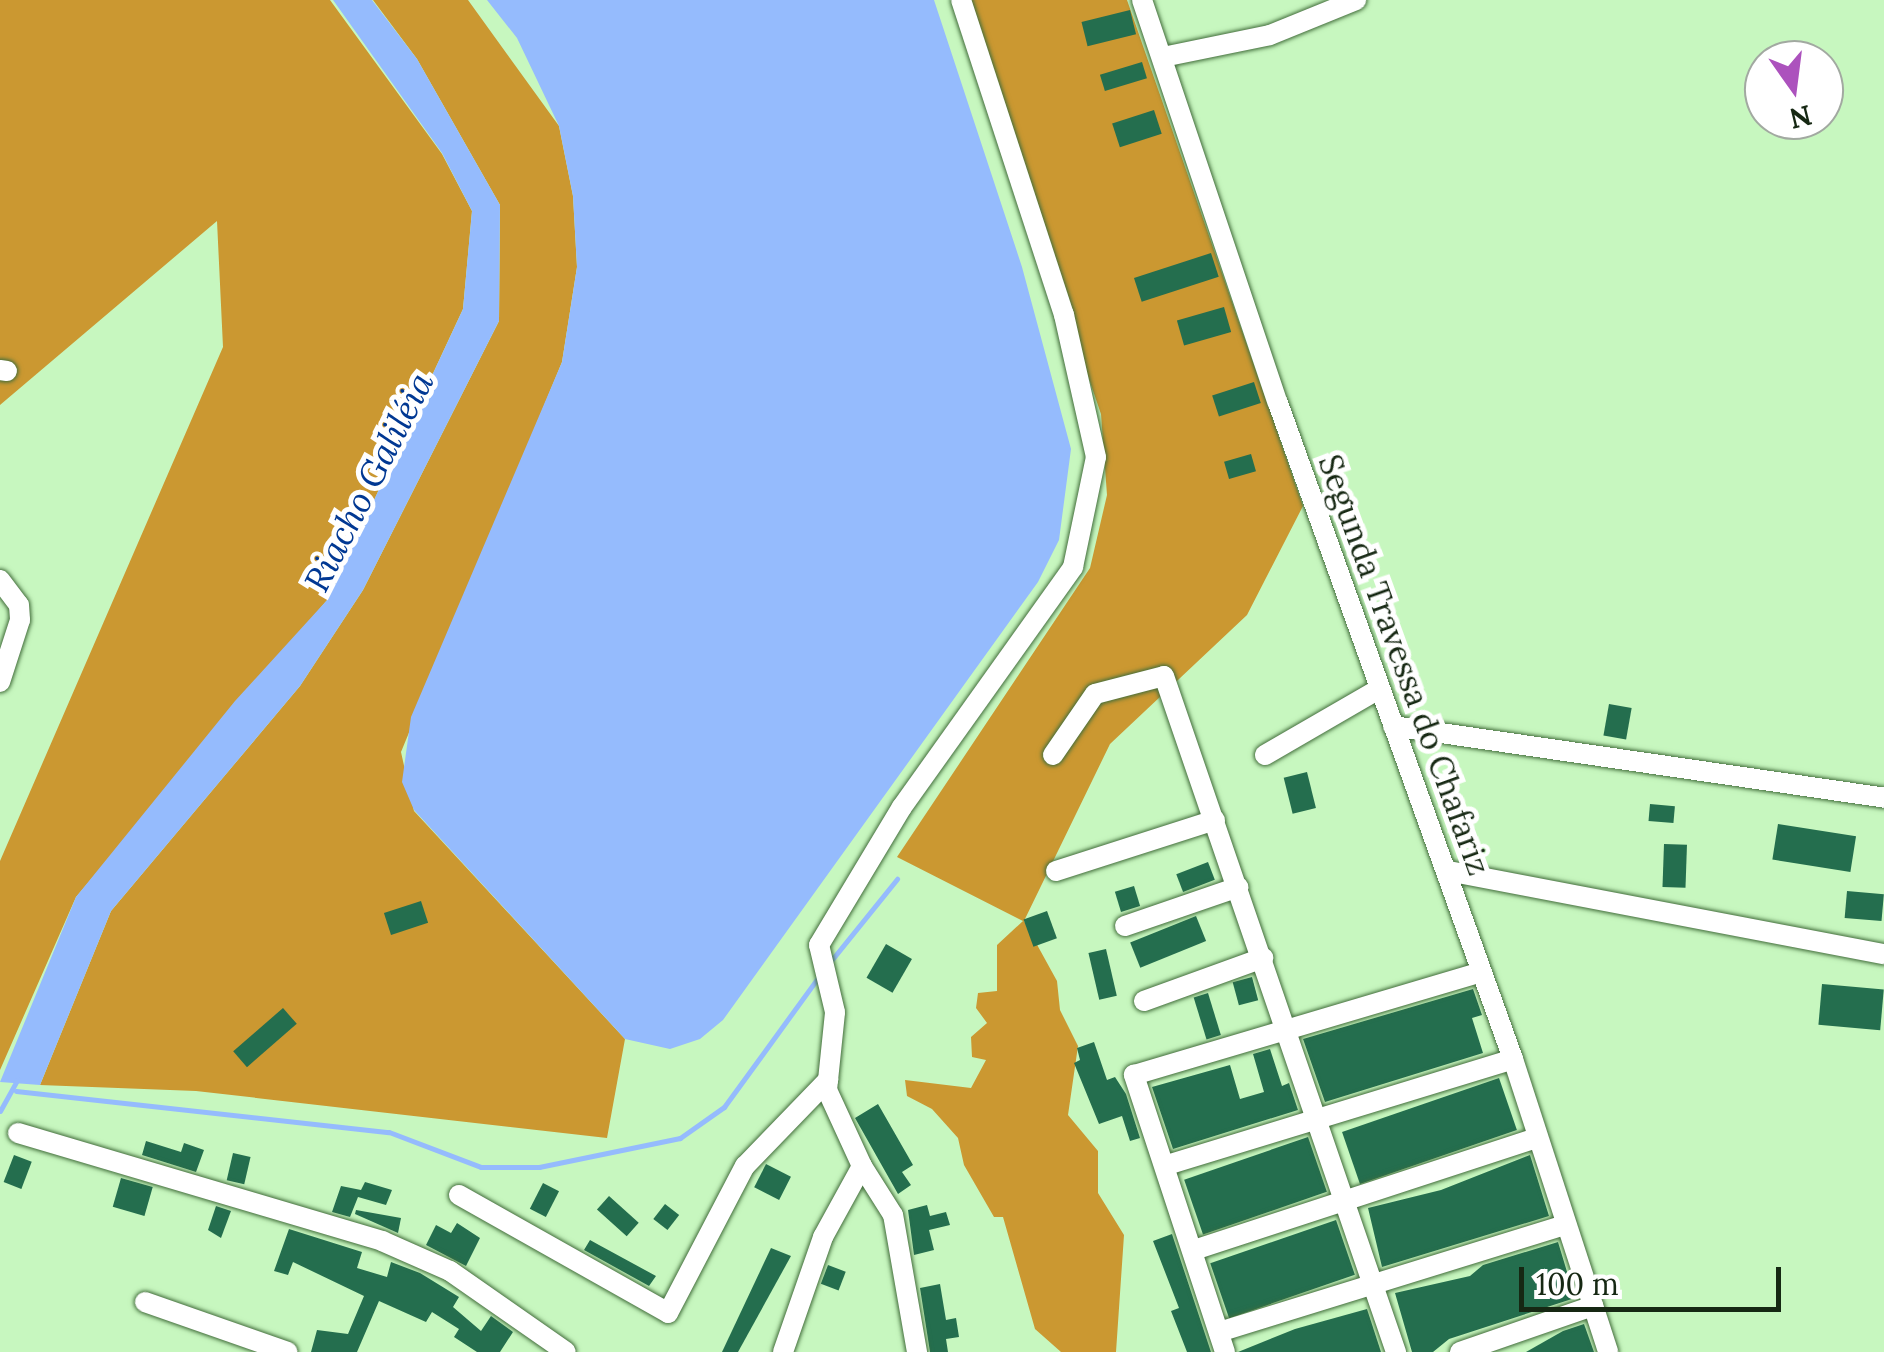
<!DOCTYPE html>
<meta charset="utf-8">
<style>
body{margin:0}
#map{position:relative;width:1884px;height:1352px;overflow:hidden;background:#c7f7bf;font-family:Lora,serif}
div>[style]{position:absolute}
.forest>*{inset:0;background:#cb9831}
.water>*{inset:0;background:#95bbfd}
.stream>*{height:5px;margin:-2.5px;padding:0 2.5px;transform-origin:2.5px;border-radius:2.5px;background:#95bbfd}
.building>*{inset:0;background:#246e4e;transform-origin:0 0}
.roads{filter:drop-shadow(0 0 2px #426d3b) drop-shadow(0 0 2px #426d3b)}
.minor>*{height:20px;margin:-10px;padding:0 10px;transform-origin:10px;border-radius:10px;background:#fff}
span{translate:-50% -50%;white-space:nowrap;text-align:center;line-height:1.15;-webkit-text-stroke:10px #fff;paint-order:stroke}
.street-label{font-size:32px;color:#162813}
.water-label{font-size:35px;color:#013893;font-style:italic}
.north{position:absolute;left:1744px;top:40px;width:100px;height:100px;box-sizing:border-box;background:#fff;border:2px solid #a2a9a1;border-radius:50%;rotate:166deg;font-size:28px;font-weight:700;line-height:40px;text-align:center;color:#162813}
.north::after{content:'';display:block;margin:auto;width:35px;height:45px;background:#ac52bd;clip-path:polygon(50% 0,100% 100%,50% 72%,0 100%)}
.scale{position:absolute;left:1519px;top:1267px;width:262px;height:45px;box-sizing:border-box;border:5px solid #162813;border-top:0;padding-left:12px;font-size:30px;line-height:35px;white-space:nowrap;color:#162813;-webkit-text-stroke:8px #fff;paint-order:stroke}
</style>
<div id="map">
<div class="forest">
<div style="clip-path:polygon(0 0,330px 0,442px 154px,472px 211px,463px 309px,328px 599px,76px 897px,0 1070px,0 861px,223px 347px,217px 221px,0 405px)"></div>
<div style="clip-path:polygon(373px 0,468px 0,559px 126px,573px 196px,577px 267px,562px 362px,401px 752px,414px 811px,625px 1039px,607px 1138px,196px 1091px,40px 1085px,111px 911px,300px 686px,363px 590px,499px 321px,500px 205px,417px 59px)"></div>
<div style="clip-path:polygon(959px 0,1127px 0,1303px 506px,1247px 615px,1110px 744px,1024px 921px,1057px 981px,1060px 1010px,1078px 1046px,1068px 1115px,1098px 1151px,1098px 1193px,1124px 1235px,1116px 1352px,1061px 1352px,1035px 1329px,1003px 1217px,994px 1217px,964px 1165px,958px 1138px,932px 1109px,907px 1096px,905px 1080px,971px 1088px,986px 1060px,972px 1057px,971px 1037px,987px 1023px,976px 1008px,978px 993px,997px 991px,997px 945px,1023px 921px,897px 857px,1090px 568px,1107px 495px,1101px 414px)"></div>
</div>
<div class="water">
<div style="clip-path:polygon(333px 0,372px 0,417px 59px,500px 205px,499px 321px,363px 590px,300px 686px,111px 911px,40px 1085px,0 1082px,76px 897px,235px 701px,328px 599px,463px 309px,472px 211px,442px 153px)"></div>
<div style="clip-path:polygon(487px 0,934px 0,1022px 267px,1071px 449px,1059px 540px,1038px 582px,723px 1020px,700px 1039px,670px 1049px,625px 1039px,414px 810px,402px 782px,411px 717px,562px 362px,577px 267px,573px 196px,559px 126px,517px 38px)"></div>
</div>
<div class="stream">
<div style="left:830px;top:962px;width:107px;rotate:-51.1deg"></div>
<div style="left:16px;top:1091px;width:375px;rotate:6.3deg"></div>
<div style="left:389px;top:1132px;width:98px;rotate:20.8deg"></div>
<div style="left:481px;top:1167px;width:58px"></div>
<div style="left:539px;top:1167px;width:144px;rotate:-11.6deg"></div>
<div style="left:680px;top:1138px;width:54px;rotate:-35.2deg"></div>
<div style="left:724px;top:1107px;width:163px;rotate:-54deg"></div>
<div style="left:0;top:1111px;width:37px;rotate:-61deg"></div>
</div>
<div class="building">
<div style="left:1130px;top:10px;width:25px;height:50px;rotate:76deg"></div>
<div style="left:1142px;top:62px;width:17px;height:44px;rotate:73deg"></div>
<div style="left:1154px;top:110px;width:25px;height:44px;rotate:72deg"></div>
<div style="left:1211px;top:253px;width:25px;height:81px;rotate:72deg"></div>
<div style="left:1224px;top:307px;width:26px;height:49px;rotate:74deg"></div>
<div style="left:1254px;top:382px;width:22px;height:44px;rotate:72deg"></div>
<div style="left:1251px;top:454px;width:18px;height:28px;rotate:74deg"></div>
<div style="left:1609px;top:704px;width:23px;height:32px;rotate:10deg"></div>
<div style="left:1307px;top:772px;width:37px;height:24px;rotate:76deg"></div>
<div style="left:1650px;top:804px;width:25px;height:17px;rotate:5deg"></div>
<div style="left:1778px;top:824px;width:79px;height:36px;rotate:9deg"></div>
<div style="left:1664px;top:844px;width:23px;height:43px;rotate:2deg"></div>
<div style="left:1208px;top:862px;width:19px;height:34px;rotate:69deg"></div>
<div style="left:1134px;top:886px;width:21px;height:20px;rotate:73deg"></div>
<div style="left:1847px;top:891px;width:37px;height:27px;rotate:5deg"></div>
<div style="left:421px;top:901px;width:23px;height:39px;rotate:72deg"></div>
<div style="left:1047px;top:911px;width:29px;height:25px;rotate:70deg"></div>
<div style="left:1196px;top:916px;width:27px;height:71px;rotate:68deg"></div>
<div style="left:886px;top:944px;width:30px;height:39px;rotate:30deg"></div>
<div style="left:1106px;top:949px;width:48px;height:18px;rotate:77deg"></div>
<div style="left:1252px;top:977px;width:24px;height:20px;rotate:75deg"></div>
<div style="left:1822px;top:984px;width:62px;height:41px;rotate:5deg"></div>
<div style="clip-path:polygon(1473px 989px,1482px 1015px,1472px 1018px,1483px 1053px,1325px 1102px,1303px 1039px)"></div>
<div style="left:1208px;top:993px;width:44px;height:15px;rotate:73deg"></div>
<div style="left:283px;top:1008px;width:21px;height:66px;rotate:49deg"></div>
<div style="clip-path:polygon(1094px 1042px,1107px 1080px,1115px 1077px,1126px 1094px,1140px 1138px,1130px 1141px,1122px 1116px,1099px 1124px,1074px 1063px,1080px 1060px,1077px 1048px)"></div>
<div style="clip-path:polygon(1270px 1049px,1282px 1086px,1289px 1083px,1298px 1110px,1173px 1149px,1152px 1087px,1230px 1065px,1240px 1099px,1264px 1092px,1253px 1054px)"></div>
<div style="left:1499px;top:1078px;width:55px;height:166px;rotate:71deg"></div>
<div style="clip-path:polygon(878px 1104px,913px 1165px,902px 1172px,911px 1185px,898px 1194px,855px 1118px)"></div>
<div style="left:1308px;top:1137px;width:58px;height:131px;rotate:71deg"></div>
<div style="clip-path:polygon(146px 1141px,181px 1152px,184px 1143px,204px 1150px,196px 1172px,142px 1155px)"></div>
<div style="left:233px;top:1153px;width:18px;height:28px;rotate:13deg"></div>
<div style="left:14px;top:1155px;width:19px;height:29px;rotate:21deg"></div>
<div style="clip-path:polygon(1530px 1155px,1549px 1216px,1382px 1267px,1368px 1208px,1441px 1190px)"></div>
<div style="left:766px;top:1164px;width:28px;height:26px;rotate:27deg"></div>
<div style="left:121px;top:1178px;width:33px;height:30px;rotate:16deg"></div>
<div style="clip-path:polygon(365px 1182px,392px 1190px,386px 1205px,358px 1197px,350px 1217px,332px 1212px,341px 1186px,361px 1190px)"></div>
<div style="left:543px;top:1183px;width:18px;height:29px;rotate:27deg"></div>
<div style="left:609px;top:1196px;width:40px;height:18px;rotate:42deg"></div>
<div style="left:665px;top:1204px;width:18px;height:19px;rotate:38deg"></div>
<div style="clip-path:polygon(927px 1205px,930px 1216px,946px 1212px,950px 1225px,929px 1230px,934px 1250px,914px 1255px,908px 1210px)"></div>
<div style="clip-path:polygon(216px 1206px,231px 1211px,221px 1238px,208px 1230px)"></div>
<div style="clip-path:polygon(356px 1210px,401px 1218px,398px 1233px,355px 1214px)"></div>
<div style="left:1336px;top:1220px;width:58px;height:133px;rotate:71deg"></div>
<div style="clip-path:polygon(457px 1223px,480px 1238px,466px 1266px,426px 1245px,436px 1225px,451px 1233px)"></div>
<div style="clip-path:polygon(289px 1229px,362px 1252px,357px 1268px,387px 1277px,391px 1262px,420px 1273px,459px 1297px,453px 1307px,481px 1331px,491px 1316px,513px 1332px,500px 1352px,477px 1352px,454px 1337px,459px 1329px,432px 1312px,426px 1322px,379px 1301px,357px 1352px,311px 1352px,317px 1330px,348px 1334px,364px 1296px,293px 1262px,288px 1275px,274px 1271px)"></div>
<div style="clip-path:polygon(1172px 1234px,1211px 1352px,1187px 1352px,1171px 1311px,1179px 1308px,1153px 1241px)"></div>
<div style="clip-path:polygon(590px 1240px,599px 1245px,656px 1276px,649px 1286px,584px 1250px)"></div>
<div style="clip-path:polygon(1558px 1242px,1575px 1298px,1449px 1339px,1433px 1352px,1412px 1352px,1395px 1293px,1470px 1276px,1483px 1265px)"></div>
<div style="clip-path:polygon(771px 1248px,791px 1256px,738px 1352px,722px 1352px)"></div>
<div style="left:828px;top:1265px;width:19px;height:20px;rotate:21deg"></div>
<div style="clip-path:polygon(940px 1284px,946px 1320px,956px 1318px,959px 1337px,946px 1339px,948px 1352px,930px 1352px,920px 1288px)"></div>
<div style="clip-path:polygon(1367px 1309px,1381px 1352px,1238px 1352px,1295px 1329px)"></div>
<div style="clip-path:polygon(1584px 1324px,1594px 1352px,1526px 1352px,1563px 1331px)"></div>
</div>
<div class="roads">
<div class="minor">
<div style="left:1142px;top:0;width:425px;rotate:71.4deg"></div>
<div style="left:1278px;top:403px;width:697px;rotate:70.29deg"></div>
<div style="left:1513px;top:1059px;width:308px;rotate:72deg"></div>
<div style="left:1163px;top:57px;width:109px;rotate:-11.6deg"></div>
<div style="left:1270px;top:35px;width:93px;rotate:-22.1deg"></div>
<div style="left:0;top:370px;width:7px;rotate:8deg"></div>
<div style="left:0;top:580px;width:31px;rotate:53deg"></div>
<div style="left:19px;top:605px;width:15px;rotate:86deg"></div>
<div style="left:20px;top:620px;width:65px;rotate:107.9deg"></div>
<div style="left:1393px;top:726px;width:496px;rotate:8.3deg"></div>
<div style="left:1053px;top:755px;width:74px;rotate:-55.5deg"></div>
<div style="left:1095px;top:694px;width:71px;rotate:-14.6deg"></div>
<div style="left:1164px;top:676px;width:715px;rotate:71.06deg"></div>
<div style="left:1265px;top:755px;width:132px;rotate:-30.1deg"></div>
<div style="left:1056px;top:871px;width:167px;rotate:-17.8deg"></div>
<div style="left:1448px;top:871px;width:444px;rotate:10.8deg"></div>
<div style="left:1125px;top:926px;width:120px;rotate:-19deg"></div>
<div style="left:1144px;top:1001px;width:127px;rotate:-19.9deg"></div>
<div style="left:18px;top:1133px;width:380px;rotate:16.5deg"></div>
<div style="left:382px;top:1241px;width:74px;rotate:23.8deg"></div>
<div style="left:450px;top:1271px;width:141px;rotate:34.9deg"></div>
<div style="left:1167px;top:1165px;width:362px;rotate:-17deg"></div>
<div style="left:459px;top:1195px;width:240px;rotate:29.4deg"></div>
<div style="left:668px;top:1313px;width:166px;rotate:-62.4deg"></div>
<div style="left:745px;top:1166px;width:120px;rotate:-46deg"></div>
<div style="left:1194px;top:1250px;width:361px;rotate:-18.1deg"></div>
<div style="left:145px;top:1302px;width:151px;rotate:19.3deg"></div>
<div style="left:1219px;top:1332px;width:362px;rotate:-17.2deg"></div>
<div style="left:783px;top:1352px;width:122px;rotate:-70.8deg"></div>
<div style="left:823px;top:1237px;width:81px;rotate:-61.2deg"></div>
<div style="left:917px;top:1352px;width:139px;rotate:-99.9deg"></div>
<div style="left:893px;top:1215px;width:58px;rotate:-122.3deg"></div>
<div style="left:862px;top:1166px;width:84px;rotate:-114.7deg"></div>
<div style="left:827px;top:1090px;width:78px;rotate:-84.1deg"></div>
<div style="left:835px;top:1012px;width:69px;rotate:-103.4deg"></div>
<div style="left:819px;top:945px;width:161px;rotate:-59deg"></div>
<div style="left:902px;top:807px;width:295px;rotate:-54.5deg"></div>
<div style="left:1073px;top:567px;width:112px;rotate:-78.2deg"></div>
<div style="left:1096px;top:457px;width:146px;rotate:-102.7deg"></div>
<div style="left:1064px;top:315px;width:331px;rotate:-108.1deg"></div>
<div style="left:1225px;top:1352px;width:292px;rotate:-108.2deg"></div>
<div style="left:1134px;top:1075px;width:362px;rotate:-16.5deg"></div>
<div style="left:1460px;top:1352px;width:141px;rotate:-19.1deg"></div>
</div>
</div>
<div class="street-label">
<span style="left:1404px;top:665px;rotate:70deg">Segunda Travessa do Chafariz</span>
</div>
<div class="water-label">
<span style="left:369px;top:482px;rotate:-63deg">Riacho Galiléia</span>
</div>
<div class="north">N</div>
<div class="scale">100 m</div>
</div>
